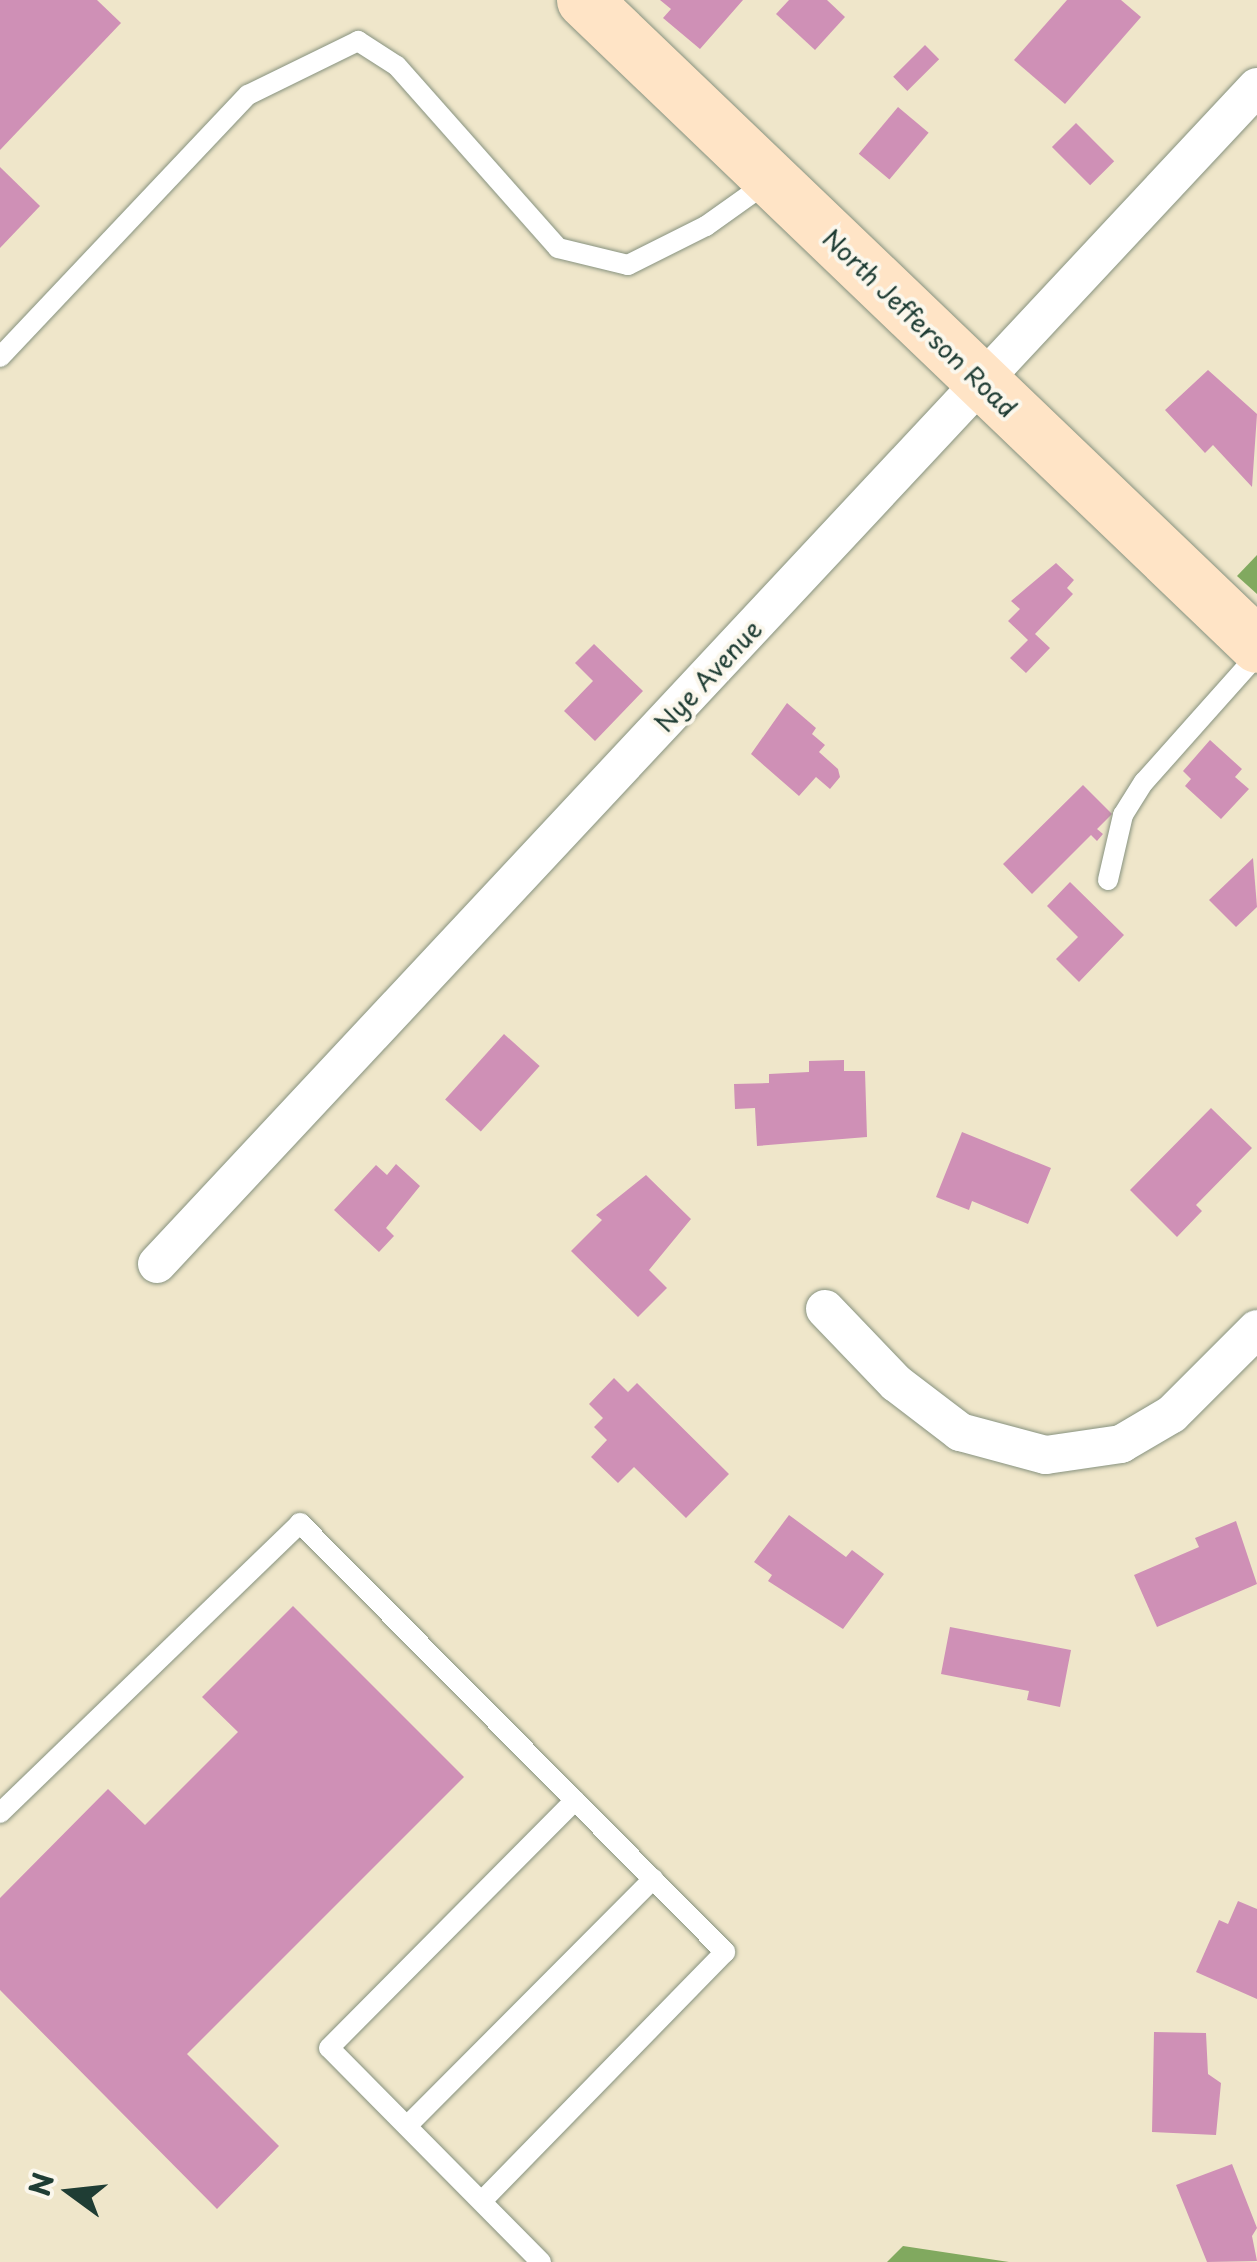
<!DOCTYPE html>
<style>
body{margin:0}
#map{position:relative;width:1257px;height:2262px;overflow:hidden;background:#efe6ca;font-family:"Playpen Sans",sans-serif}
div>[style]{position:absolute}
.forest>*{inset:0;background:#81a95f}
.building>*{inset:0;background:#cf90b6;transform-origin:0 0}
.roads{filter:drop-shadow(0 0 2px #87927f) drop-shadow(0 0 2px #87927f)}
.lane>*{height:20px;margin:-10px;padding:0 10px;transform-origin:10px;border-radius:10px;background:#fff}
.street>*{height:38px;margin:-19px;padding:0 19px;transform-origin:19px;border-radius:19px;background:#fff}
.secondary>*{height:55px;margin:-27.5px;padding:0 27.5px;transform-origin:27.5px;border-radius:27.5px;background:#ffe4c6}
span{translate:-50% -50%;white-space:nowrap;text-align:center;line-height:1.15;-webkit-text-stroke:8px #fbf7ec;paint-order:stroke}
.street-label{font-size:25px;color:#1f3d34}
.north{position:absolute;left:20px;top:2142px;width:100px;height:100px;-webkit-text-stroke:8px #fbf7ec;paint-order:stroke;rotate:285deg;font-size:28px;font-weight:700;line-height:40px;text-align:center;color:#1f3d34}
.north::after{content:'';display:block;margin:auto;width:35px;height:45px;background:#1f3d34;clip-path:polygon(50% 0,100% 100%,50% 72%,0 100%)}
</style>
<div id="map">
<div class="forest">
<div style="clip-path:polygon(1257px 555px,1257px 594px,1237px 576px)"></div>
<div style="clip-path:polygon(903px 2246px,1009px 2262px,887px 2262px)"></div>
</div>
<div class="building">
<div style="clip-path:polygon(0 0,97px 0,121px 23px,0 150px)"></div>
<div style="clip-path:polygon(660px 0,743px 0,700px 49px,663px 18px,671px 9px)"></div>
<div style="clip-path:polygon(789px 0,827px 0,845px 17px,815px 50px,776px 14px)"></div>
<div style="clip-path:polygon(1067px 0,1121px 0,1141px 17px,1065px 104px,1014px 60px)"></div>
<div style="left:925px;top:45px;width:20px;height:45px;rotate:45deg"></div>
<div style="left:898px;top:107px;width:40px;height:61px;rotate:40deg"></div>
<div style="left:1076px;top:123px;width:54px;height:34px;rotate:45deg"></div>
<div style="clip-path:polygon(0 167px,40px 206px,0 248px)"></div>
<div style="clip-path:polygon(1208px 370px,1257px 414px,1252px 487px,1213px 445px,1205px 453px,1165px 410px)"></div>
<div style="clip-path:polygon(1056px 563px,1074px 580px,1067px 588px,1073px 594px,1035px 634px,1050px 648px,1026px 673px,1010px 658px,1028px 640px,1008px 621px,1020px 609px,1011px 601px)"></div>
<div style="clip-path:polygon(594px 644px,643px 691px,595px 741px,564px 711px,593px 681px,575px 663px)"></div>
<div style="clip-path:polygon(787px 703px,816px 728px,812px 734px,825px 745px,819px 752px,838px 769px,840px 777px,830px 789px,816px 777px,799px 796px,751px 754px)"></div>
<div style="clip-path:polygon(1210px 740px,1242px 769px,1235px 777px,1249px 789px,1221px 819px,1185px 786px,1191px 779px,1183px 771px)"></div>
<div style="clip-path:polygon(1083px 785px,1112px 814px,1097px 829px,1103px 834px,1097px 841px,1091px 835px,1032px 894px,1003px 864px)"></div>
<div style="clip-path:polygon(1253px 858px,1257px 907px,1236px 927px,1209px 900px)"></div>
<div style="clip-path:polygon(1070px 882px,1124px 935px,1079px 982px,1056px 959px,1078px 937px,1047px 906px)"></div>
<div style="left:504px;top:1034px;width:48px;height:88px;rotate:42deg"></div>
<div style="clip-path:polygon(844px 1060px,844px 1071px,865px 1071px,867px 1137px,757px 1146px,755px 1108px,735px 1109px,734px 1084px,769px 1083px,769px 1074px,809px 1072px,809px 1061px)"></div>
<div style="clip-path:polygon(1211px 1108px,1252px 1148px,1196px 1205px,1202px 1211px,1177px 1237px,1130px 1190px)"></div>
<div style="clip-path:polygon(962px 1132px,1051px 1168px,1028px 1224px,972px 1201px,969px 1210px,936px 1197px)"></div>
<div style="clip-path:polygon(396px 1164px,420px 1186px,386px 1228px,394px 1236px,379px 1252px,334px 1210px,376px 1165px,387px 1175px)"></div>
<div style="clip-path:polygon(646px 1175px,691px 1219px,649px 1270px,667px 1288px,638px 1317px,571px 1251px,602px 1220px,596px 1215px)"></div>
<div style="clip-path:polygon(614px 1378px,628px 1392px,637px 1383px,729px 1474px,686px 1518px,634px 1467px,618px 1483px,591px 1457px,607px 1440px,594px 1427px,603px 1418px,589px 1404px)"></div>
<div style="clip-path:polygon(789px 1515px,846px 1557px,852px 1550px,884px 1574px,843px 1629px,768px 1581px,772px 1575px,754px 1562px)"></div>
<div style="clip-path:polygon(1236px 1521px,1257px 1584px,1157px 1627px,1134px 1575px,1199px 1547px,1195px 1538px)"></div>
<div style="clip-path:polygon(293px 1606px,464px 1777px,187px 2054px,279px 2146px,217px 2209px,0 1990px,0 1898px,108px 1789px,145px 1825px,238px 1732px,202px 1697px)"></div>
<div style="clip-path:polygon(950px 1627px,1071px 1650px,1060px 1707px,1027px 1700px,1029px 1691px,941px 1674px)"></div>
<div style="clip-path:polygon(1238px 1901px,1257px 1909px,1257px 1999px,1196px 1972px,1219px 1920px,1228px 1924px)"></div>
<div style="clip-path:polygon(1154px 2032px,1206px 2033px,1208px 2074px,1221px 2083px,1216px 2135px,1152px 2132px)"></div>
<div style="clip-path:polygon(1232px 2164px,1257px 2228px,1252px 2236px,1257px 2261px,1207px 2262px,1176px 2185px)"></div>
</div>
<div class="roads">
<div class="lane">
<div style="left:0;top:357px;width:361px;rotate:-46.6deg"></div>
<div style="left:248px;top:95px;width:123px;rotate:-26.1deg"></div>
<div style="left:358px;top:41px;width:46px;rotate:32.7deg"></div>
<div style="left:397px;top:66px;width:243px;rotate:48.5deg"></div>
<div style="left:558px;top:248px;width:72px;rotate:13.7deg"></div>
<div style="left:628px;top:265px;width:87px;rotate:-26.6deg"></div>
<div style="left:706px;top:226px;width:77px;rotate:-35.5deg"></div>
<div style="left:1108px;top:880px;width:67px;rotate:-77deg"></div>
<div style="left:1123px;top:815px;width:39px;rotate:-58deg"></div>
<div style="left:1144px;top:782px;width:170px;rotate:-48.3deg"></div>
<div style="left:0;top:1813px;width:417px;rotate:-44deg"></div>
<div style="left:300px;top:1523px;width:604px;rotate:45.27deg"></div>
<div style="left:725px;top:1952px;width:348px;rotate:134.3deg"></div>
<div style="left:407px;top:2126px;width:349px;rotate:-45.1deg"></div>
<div style="left:541px;top:2262px;width:301px;rotate:-134.7deg"></div>
<div style="left:329px;top:2048px;width:349px;rotate:-45.2deg"></div>
</div>
<div class="street">
<div style="left:157px;top:1264px;width:1611px;rotate:-46.94deg"></div>
<div style="left:825px;top:1309px;width:103px;rotate:46.2deg"></div>
<div style="left:896px;top:1383px;width:81px;rotate:37.4deg"></div>
<div style="left:960px;top:1432px;width:89px;rotate:15deg"></div>
<div style="left:1046px;top:1455px;width:76px;rotate:-8.3deg"></div>
<div style="left:1121px;top:1444px;width:59px;rotate:-30.5deg"></div>
<div style="left:1172px;top:1414px;width:120px;rotate:-45deg"></div>
</div>
<div class="secondary">
<div style="left:584px;top:0;width:932px;rotate:43.78deg"></div>
</div>
</div>
<div class="street-label">
<span style="left:920px;top:323px;rotate:44deg">North Jefferson Road</span>
<span style="left:708px;top:676px;rotate:-47deg">Nye Avenue</span>
</div>
<div class="north">N</div>
</div>
